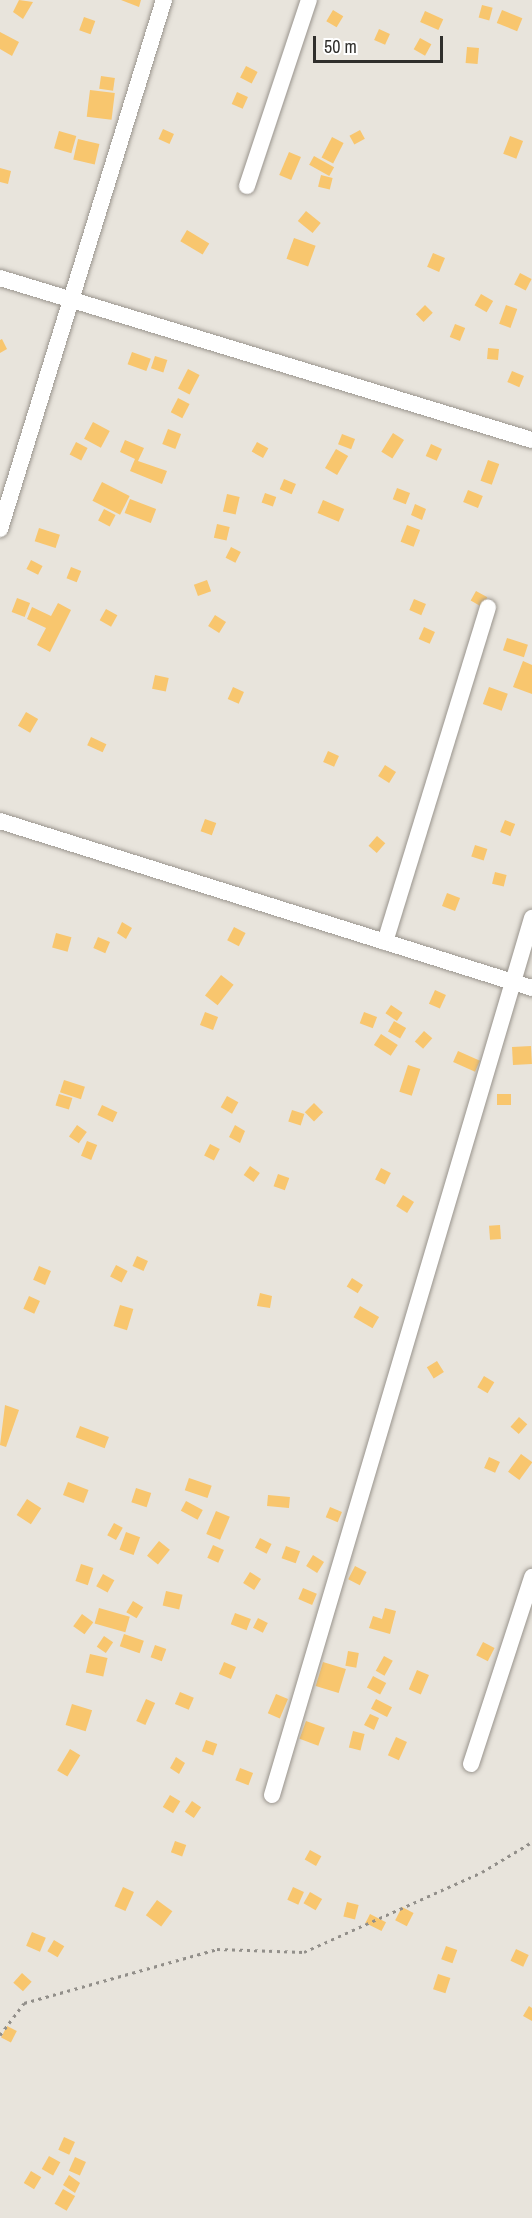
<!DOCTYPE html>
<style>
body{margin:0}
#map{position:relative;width:532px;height:2218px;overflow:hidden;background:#e8e4dc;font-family:"Archivo Narrow",sans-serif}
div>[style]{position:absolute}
.building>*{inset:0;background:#f8c66e;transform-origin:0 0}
.path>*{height:3px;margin-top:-1.5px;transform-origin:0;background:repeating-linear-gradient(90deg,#928f8a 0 3px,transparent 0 7.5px)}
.roads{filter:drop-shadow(0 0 2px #99948d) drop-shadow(0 0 2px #99948d)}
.street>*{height:16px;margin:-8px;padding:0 8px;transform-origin:8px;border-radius:8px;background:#fff}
span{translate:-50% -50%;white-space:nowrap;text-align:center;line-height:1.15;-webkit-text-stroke:4.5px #fff;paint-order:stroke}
.scale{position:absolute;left:313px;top:36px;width:130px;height:27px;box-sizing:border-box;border:3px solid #302f2c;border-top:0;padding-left:8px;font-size:18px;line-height:21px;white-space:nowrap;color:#302f2c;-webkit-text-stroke:4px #fff;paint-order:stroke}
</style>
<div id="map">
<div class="building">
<div style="clip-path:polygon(19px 0,33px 2px,23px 19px,13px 12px)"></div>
<div style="clip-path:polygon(121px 0,141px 0,139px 7px)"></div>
<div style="left:482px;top:5px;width:11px;height:13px;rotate:15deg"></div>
<div style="left:333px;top:10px;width:12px;height:13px;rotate:31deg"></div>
<div style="left:502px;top:10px;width:22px;height:14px;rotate:22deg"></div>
<div style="left:425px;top:11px;width:20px;height:12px;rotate:24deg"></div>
<div style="left:84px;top:17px;width:12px;height:14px;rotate:20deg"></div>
<div style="left:379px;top:29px;width:12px;height:12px;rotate:24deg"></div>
<div style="clip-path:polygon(0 32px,19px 42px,12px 56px,0 49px)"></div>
<div style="left:420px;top:38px;width:13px;height:13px;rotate:29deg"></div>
<div style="left:467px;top:47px;width:12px;height:16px;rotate:5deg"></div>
<div style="left:246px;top:66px;width:13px;height:13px;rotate:27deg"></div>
<div style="left:101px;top:76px;width:14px;height:13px;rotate:8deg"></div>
<div style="left:90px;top:90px;width:25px;height:27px;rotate:7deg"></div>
<div style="left:237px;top:92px;width:12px;height:13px;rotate:24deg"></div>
<div style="left:163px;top:129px;width:12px;height:11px;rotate:24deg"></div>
<div style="left:360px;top:130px;width:10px;height:12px;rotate:61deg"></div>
<div style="left:59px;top:131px;width:18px;height:18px;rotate:16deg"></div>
<div style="left:510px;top:136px;width:14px;height:19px;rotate:21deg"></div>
<div style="left:332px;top:137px;width:13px;height:23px;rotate:27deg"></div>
<div style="left:78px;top:139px;width:22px;height:21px;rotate:13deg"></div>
<div style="left:289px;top:152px;width:13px;height:25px;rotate:23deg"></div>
<div style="left:314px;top:156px;width:23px;height:10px;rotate:29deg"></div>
<div style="clip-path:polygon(0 168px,11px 171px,8px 184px,0 182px)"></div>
<div style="left:321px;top:175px;width:12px;height:12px;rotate:14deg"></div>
<div style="left:306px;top:211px;width:19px;height:13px;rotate:39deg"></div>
<div style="left:187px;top:230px;width:26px;height:13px;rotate:31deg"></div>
<div style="left:294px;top:238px;width:23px;height:22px;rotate:20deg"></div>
<div style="left:433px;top:253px;width:13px;height:15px;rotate:23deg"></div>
<div style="left:520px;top:273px;width:13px;height:13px;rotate:27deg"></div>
<div style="left:481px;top:294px;width:14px;height:13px;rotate:30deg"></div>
<div style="left:425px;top:305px;width:11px;height:13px;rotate:45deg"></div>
<div style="left:506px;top:305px;width:12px;height:20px;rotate:20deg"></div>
<div style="left:455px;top:324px;width:11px;height:14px;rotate:22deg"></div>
<div style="clip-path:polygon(2px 339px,7px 349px,0 353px,0 340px)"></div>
<div style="left:488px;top:348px;width:11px;height:11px;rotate:5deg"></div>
<div style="left:132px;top:352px;width:20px;height:13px;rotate:20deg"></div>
<div style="left:155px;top:356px;width:13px;height:13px;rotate:18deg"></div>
<div style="left:188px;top:369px;width:13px;height:22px;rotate:27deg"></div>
<div style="left:512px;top:371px;width:13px;height:12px;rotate:23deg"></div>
<div style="left:178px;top:398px;width:13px;height:16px;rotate:27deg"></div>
<div style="left:93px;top:422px;width:19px;height:19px;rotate:28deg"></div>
<div style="left:168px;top:429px;width:14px;height:16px;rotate:21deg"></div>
<div style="left:393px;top:433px;width:13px;height:22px;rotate:32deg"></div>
<div style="left:342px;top:434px;width:14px;height:11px;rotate:21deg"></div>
<div style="clip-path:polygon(125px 440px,144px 448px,138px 461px,167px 471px,162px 484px,130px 471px,135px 459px,120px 452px)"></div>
<div style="left:76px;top:442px;width:13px;height:14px;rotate:27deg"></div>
<div style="left:257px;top:442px;width:13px;height:11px;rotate:29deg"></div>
<div style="left:431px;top:444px;width:12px;height:13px;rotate:24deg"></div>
<div style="left:336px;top:449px;width:14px;height:22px;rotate:30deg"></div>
<div style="left:488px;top:460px;width:12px;height:22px;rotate:20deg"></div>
<div style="left:284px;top:479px;width:13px;height:11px;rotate:23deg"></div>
<div style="left:102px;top:482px;width:31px;height:21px;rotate:27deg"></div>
<div style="left:397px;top:488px;width:14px;height:12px;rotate:21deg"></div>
<div style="left:468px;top:490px;width:16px;height:13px;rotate:22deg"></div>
<div style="left:265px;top:493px;width:12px;height:10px;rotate:20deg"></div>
<div style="left:227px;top:494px;width:13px;height:18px;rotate:13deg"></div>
<div style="left:130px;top:499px;width:28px;height:15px;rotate:21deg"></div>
<div style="left:323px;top:500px;width:23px;height:14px;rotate:23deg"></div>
<div style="clip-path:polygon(415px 504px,426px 509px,422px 520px,411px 515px)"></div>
<div style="left:104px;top:509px;width:13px;height:13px;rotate:27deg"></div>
<div style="left:217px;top:524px;width:13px;height:14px;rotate:13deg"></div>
<div style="left:407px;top:525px;width:14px;height:18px;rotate:21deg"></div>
<div style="left:39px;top:528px;width:22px;height:14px;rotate:18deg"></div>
<div style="left:231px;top:547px;width:11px;height:12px;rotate:27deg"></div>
<div style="left:31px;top:560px;width:13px;height:10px;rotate:27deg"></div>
<div style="left:71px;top:567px;width:11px;height:12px;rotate:22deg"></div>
<div style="left:207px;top:580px;width:12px;height:14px;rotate:70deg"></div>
<div style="left:476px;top:591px;width:13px;height:11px;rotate:29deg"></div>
<div style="left:17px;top:598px;width:14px;height:15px;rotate:21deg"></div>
<div style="left:414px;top:599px;width:13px;height:12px;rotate:23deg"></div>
<div style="clip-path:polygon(58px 603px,71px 610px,50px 652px,37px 645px,46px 628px,27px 619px,32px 607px,51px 616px)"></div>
<div style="left:106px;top:609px;width:13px;height:13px;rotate:29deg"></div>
<div style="left:215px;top:615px;width:13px;height:13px;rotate:32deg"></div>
<div style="left:424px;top:627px;width:12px;height:13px;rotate:24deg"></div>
<div style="left:507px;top:638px;width:22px;height:13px;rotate:18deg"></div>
<div style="clip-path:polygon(523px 661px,532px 665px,532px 694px,513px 687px)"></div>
<div style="left:155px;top:675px;width:14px;height:14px;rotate:12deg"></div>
<div style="left:233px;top:687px;width:12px;height:13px;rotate:24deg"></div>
<div style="left:489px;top:687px;width:20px;height:18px;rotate:20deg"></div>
<div style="left:26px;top:712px;width:14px;height:16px;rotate:30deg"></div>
<div style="left:91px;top:737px;width:17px;height:9px;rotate:25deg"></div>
<div style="left:328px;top:751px;width:12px;height:12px;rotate:24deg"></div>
<div style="left:385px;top:765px;width:13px;height:13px;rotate:32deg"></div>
<div style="left:205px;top:819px;width:12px;height:13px;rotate:20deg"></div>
<div style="left:505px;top:820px;width:11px;height:13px;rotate:22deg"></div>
<div style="left:377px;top:836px;width:11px;height:13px;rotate:41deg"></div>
<div style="left:475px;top:845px;width:13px;height:12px;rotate:18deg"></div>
<div style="left:495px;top:872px;width:12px;height:12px;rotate:14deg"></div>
<div style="left:447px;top:893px;width:14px;height:14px;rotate:21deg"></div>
<div style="clip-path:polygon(122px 922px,132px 928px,126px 939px,117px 933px)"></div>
<div style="left:234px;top:927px;width:13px;height:15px;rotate:27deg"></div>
<div style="left:56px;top:933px;width:16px;height:15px;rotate:15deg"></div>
<div style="left:98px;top:937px;width:13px;height:12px;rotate:23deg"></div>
<div style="left:221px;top:975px;width:16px;height:26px;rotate:38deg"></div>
<div style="left:435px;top:990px;width:12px;height:15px;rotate:24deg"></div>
<div style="left:391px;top:1005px;width:14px;height:10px;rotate:34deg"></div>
<div style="left:205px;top:1012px;width:14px;height:14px;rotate:21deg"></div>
<div style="left:364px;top:1012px;width:14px;height:12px;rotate:21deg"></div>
<div style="left:394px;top:1021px;width:14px;height:12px;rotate:30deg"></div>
<div style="left:424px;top:1031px;width:11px;height:14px;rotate:41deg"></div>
<div style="left:381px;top:1034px;width:20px;height:13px;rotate:33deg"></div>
<div style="left:531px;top:1046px;width:18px;height:19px;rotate:87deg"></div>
<div style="left:458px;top:1051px;width:24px;height:12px;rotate:24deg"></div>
<div style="left:408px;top:1065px;width:13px;height:28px;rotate:18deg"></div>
<div style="left:64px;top:1080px;width:22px;height:13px;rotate:18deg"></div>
<div style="left:59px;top:1094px;width:14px;height:12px;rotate:17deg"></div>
<div style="left:497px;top:1094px;width:14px;height:11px"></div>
<div style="left:227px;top:1096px;width:13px;height:13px;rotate:29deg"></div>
<div style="left:314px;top:1103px;width:13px;height:13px;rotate:45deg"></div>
<div style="left:102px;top:1105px;width:17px;height:11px;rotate:25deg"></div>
<div style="left:292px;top:1110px;width:13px;height:12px;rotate:18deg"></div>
<div style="left:77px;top:1125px;width:12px;height:14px;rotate:35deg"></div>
<div style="clip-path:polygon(235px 1125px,245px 1131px,240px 1143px,229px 1137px)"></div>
<div style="left:87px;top:1141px;width:11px;height:16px;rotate:22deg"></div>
<div style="left:210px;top:1144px;width:11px;height:13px;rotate:27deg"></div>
<div style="left:250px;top:1166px;width:12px;height:11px;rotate:35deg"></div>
<div style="left:381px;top:1168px;width:11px;height:13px;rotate:27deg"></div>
<div style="left:278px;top:1174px;width:12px;height:13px;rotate:20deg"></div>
<div style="left:403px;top:1195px;width:13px;height:13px;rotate:32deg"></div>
<div style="left:500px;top:1225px;width:14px;height:11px;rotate:86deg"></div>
<div style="left:137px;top:1256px;width:12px;height:11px;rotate:24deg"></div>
<div style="left:116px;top:1265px;width:13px;height:13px;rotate:27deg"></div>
<div style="left:39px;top:1266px;width:13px;height:15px;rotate:23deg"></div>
<div style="left:352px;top:1278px;width:13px;height:10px;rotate:32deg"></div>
<div style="clip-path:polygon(260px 1293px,272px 1296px,270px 1308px,257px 1306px)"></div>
<div style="left:29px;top:1296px;width:12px;height:14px;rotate:24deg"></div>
<div style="left:120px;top:1305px;width:14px;height:22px;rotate:17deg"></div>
<div style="left:360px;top:1306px;width:22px;height:13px;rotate:30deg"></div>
<div style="left:437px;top:1361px;width:13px;height:12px;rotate:58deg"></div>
<div style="left:484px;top:1376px;width:12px;height:13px;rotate:31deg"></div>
<div style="clip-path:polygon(5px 1405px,19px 1410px,6px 1447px,0 1445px)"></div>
<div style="left:519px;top:1417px;width:11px;height:13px;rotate:41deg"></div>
<div style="left:80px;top:1426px;width:31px;height:12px;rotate:21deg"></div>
<div style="left:521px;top:1454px;width:14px;height:22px;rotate:36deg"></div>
<div style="left:489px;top:1457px;width:12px;height:12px;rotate:24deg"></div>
<div style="left:189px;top:1478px;width:24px;height:13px;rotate:19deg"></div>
<div style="left:68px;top:1482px;width:22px;height:14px;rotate:21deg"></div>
<div style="left:136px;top:1488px;width:16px;height:15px;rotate:18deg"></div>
<div style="left:268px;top:1495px;width:22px;height:11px;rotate:5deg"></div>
<div style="left:27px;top:1499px;width:17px;height:19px;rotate:33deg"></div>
<div style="left:186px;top:1501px;width:19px;height:11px;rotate:28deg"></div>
<div style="left:330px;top:1507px;width:13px;height:11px;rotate:23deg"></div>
<div style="left:216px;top:1511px;width:15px;height:25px;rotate:23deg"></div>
<div style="left:114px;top:1523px;width:10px;height:14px;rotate:29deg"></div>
<div style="left:126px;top:1532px;width:15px;height:19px;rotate:20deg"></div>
<div style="left:260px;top:1538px;width:13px;height:11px;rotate:27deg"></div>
<div style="left:159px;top:1541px;width:14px;height:19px;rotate:39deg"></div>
<div style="left:213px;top:1545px;width:12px;height:14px;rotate:24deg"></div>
<div style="left:286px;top:1546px;width:15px;height:13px;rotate:20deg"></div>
<div style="left:313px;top:1555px;width:13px;height:13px;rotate:32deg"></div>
<div style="left:81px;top:1564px;width:13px;height:18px;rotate:18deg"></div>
<div style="left:355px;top:1566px;width:13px;height:15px;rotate:27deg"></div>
<div style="left:250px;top:1572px;width:13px;height:13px;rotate:32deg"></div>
<div style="left:103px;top:1574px;width:13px;height:14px;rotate:29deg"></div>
<div style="left:303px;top:1588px;width:15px;height:12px;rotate:23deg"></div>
<div style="left:166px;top:1591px;width:17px;height:15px;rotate:13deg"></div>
<div style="left:133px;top:1601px;width:12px;height:13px;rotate:31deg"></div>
<div style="left:99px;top:1608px;width:32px;height:16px;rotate:16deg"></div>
<div style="clip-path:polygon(385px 1608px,396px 1611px,390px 1634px,369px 1628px,373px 1616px,382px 1619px)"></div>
<div style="left:235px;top:1613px;width:17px;height:12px;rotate:21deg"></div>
<div style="left:82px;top:1614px;width:14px;height:15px;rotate:36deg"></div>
<div style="left:258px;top:1618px;width:11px;height:11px;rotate:27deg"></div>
<div style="left:124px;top:1634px;width:21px;height:13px;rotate:19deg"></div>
<div style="left:104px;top:1636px;width:11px;height:13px;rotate:34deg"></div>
<div style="left:483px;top:1642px;width:13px;height:15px;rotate:27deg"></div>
<div style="left:155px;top:1645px;width:12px;height:13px;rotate:20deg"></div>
<div style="left:348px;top:1651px;width:11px;height:15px;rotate:10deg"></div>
<div style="left:90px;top:1654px;width:18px;height:19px;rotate:13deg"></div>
<div style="left:384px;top:1656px;width:10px;height:17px;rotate:29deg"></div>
<div style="left:224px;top:1662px;width:13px;height:13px;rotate:23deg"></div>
<div style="left:323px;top:1662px;width:24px;height:25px;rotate:17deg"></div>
<div style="left:417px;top:1670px;width:13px;height:21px;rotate:23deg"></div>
<div style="left:373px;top:1676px;width:15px;height:13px;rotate:28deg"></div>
<div style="left:180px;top:1692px;width:15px;height:13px;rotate:23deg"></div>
<div style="left:276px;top:1694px;width:13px;height:21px;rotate:23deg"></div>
<div style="left:146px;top:1699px;width:10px;height:24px;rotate:24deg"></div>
<div style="left:376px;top:1699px;width:18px;height:11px;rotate:27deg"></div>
<div style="left:72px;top:1704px;width:21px;height:22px;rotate:17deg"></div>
<div style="clip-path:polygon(370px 1714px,379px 1718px,374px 1730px,364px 1725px)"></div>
<div style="left:306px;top:1721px;width:20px;height:19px;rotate:20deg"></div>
<div style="left:353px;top:1731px;width:12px;height:17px;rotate:14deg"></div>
<div style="left:396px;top:1737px;width:12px;height:20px;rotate:24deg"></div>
<div style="left:206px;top:1740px;width:12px;height:12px;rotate:20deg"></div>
<div style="left:70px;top:1749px;width:12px;height:25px;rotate:31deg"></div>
<div style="clip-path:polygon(176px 1757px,185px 1763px,179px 1774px,170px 1768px)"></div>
<div style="left:240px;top:1768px;width:14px;height:13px;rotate:21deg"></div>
<div style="left:170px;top:1795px;width:12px;height:14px;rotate:31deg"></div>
<div style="left:192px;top:1801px;width:11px;height:13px;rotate:34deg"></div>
<div style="left:175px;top:1841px;width:12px;height:12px;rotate:20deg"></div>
<div style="left:310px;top:1850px;width:13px;height:11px;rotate:29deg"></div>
<div style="left:123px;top:1887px;width:12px;height:21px;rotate:24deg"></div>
<div style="left:293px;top:1887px;width:12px;height:14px;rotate:24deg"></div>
<div style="left:310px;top:1892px;width:14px;height:13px;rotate:30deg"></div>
<div style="left:157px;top:1900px;width:19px;height:19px;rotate:36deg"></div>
<div style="left:347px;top:1902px;width:12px;height:15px;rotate:14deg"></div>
<div style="left:402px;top:1907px;width:13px;height:15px;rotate:27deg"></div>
<div style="left:370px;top:1914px;width:18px;height:10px;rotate:27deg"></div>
<div style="left:32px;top:1932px;width:15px;height:15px;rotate:23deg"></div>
<div style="left:54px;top:1940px;width:12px;height:13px;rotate:31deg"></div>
<div style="left:446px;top:1946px;width:12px;height:14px;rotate:20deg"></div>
<div style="left:516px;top:1949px;width:14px;height:13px;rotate:25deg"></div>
<div style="left:22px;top:1973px;width:13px;height:13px;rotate:42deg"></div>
<div style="left:438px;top:1974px;width:13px;height:16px;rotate:18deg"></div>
<div style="clip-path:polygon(529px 2006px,532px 2008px,532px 2021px,523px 2016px)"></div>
<div style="left:7px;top:2026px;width:11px;height:13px;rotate:27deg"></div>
<div style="left:64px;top:2137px;width:12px;height:14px;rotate:24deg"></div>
<div style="left:49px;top:2156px;width:13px;height:15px;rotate:29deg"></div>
<div style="left:75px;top:2157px;width:12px;height:15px;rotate:24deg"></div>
<div style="left:31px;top:2171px;width:12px;height:14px;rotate:31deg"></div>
<div style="clip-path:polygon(69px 2175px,80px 2183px,75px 2193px,63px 2185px)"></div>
<div style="left:63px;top:2189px;width:14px;height:17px;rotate:30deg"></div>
</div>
<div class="path">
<div style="left:0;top:2035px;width:40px;rotate:-53deg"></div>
<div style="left:24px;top:2003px;width:200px;rotate:-15.6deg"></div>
<div style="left:217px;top:1949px;width:87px;rotate:2deg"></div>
<div style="left:304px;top:1952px;width:195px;rotate:-24.2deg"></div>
<div style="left:482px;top:1872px;width:58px;rotate:-31deg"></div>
</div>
<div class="roads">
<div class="street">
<div style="left:247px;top:186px;width:196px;rotate:-71.6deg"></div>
<div style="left:0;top:278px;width:556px;rotate:16.94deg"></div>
<div style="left:0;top:529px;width:554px;rotate:-72.78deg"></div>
<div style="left:0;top:821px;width:558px;rotate:17.43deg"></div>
<div style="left:385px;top:942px;width:350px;rotate:-72.9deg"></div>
<div style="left:471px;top:1764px;width:197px;rotate:-71.9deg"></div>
<div style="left:272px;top:1795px;width:915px;rotate:-73.49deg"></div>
</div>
</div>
<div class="scale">50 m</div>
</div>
